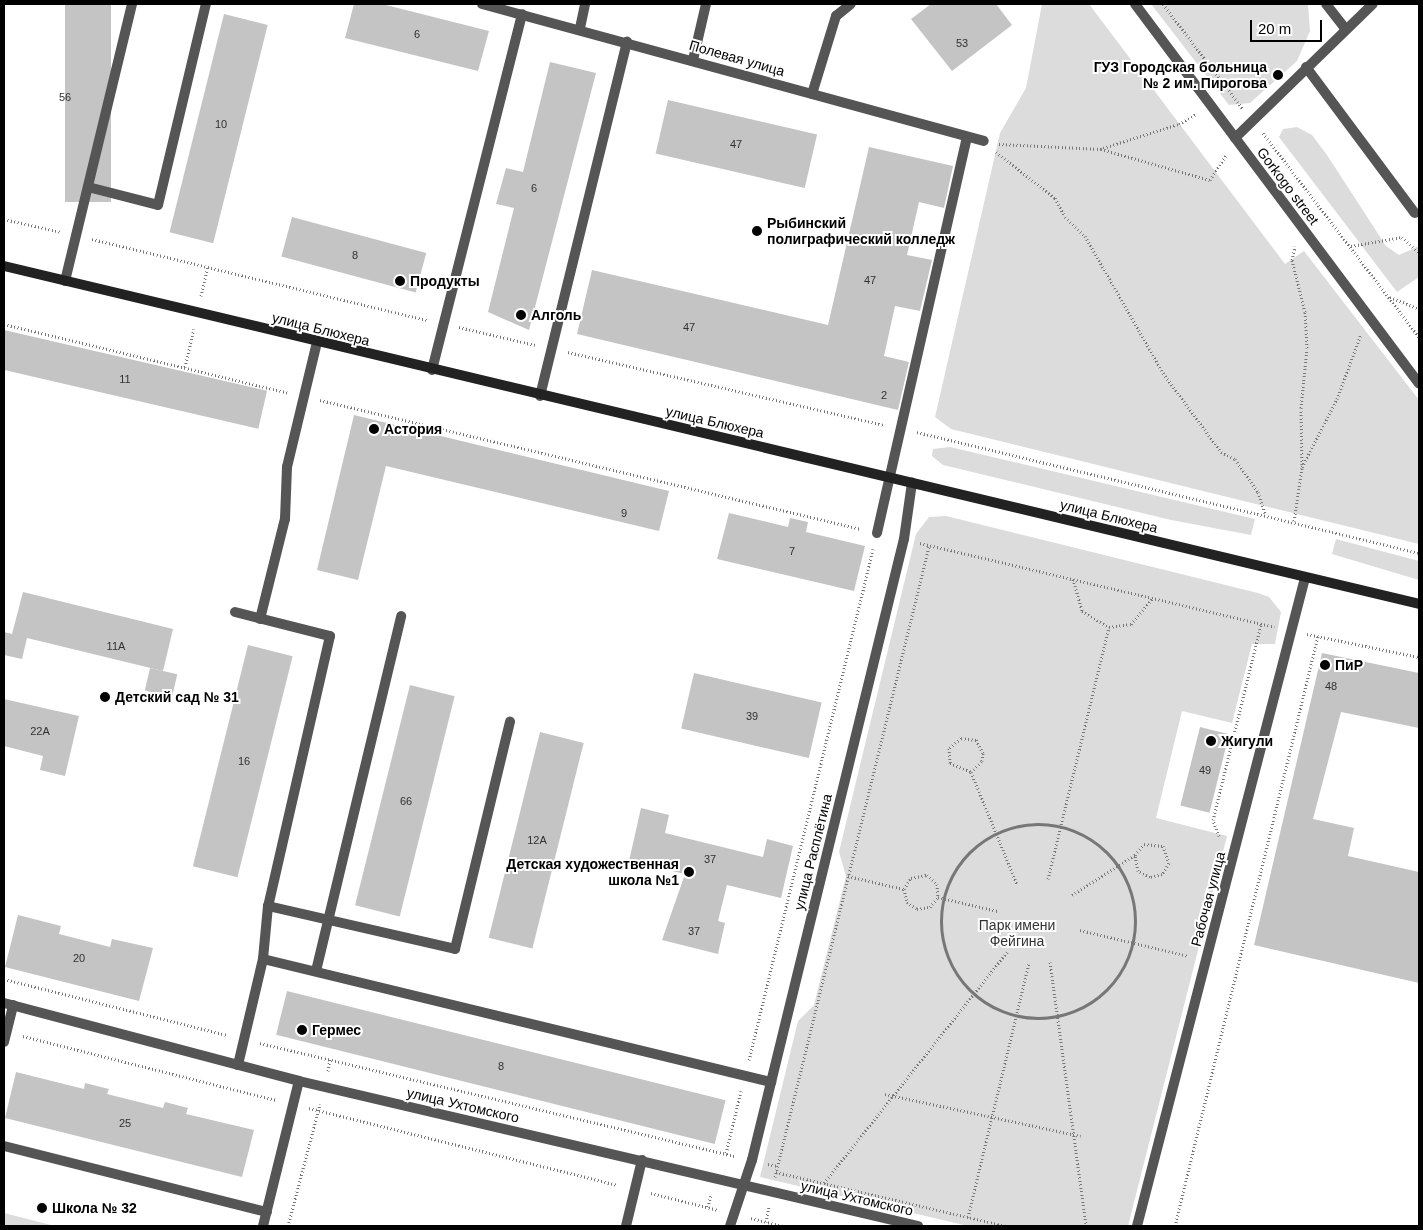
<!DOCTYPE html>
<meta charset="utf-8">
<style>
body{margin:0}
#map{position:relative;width:1423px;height:1230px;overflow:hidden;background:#fff;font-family:Arial,sans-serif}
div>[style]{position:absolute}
.green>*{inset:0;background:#dcdcdc}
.building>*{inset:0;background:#c4c4c4;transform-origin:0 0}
.path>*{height:3px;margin-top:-1.5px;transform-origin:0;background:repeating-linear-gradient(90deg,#777 0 1px,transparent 0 3.5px)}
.path>.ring{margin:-1.5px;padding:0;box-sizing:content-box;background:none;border:3px solid #777;border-radius:50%}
.lane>*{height:10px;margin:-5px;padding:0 5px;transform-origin:5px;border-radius:5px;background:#555}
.street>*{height:10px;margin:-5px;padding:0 5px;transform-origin:5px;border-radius:5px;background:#555}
.secondary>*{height:10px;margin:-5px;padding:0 5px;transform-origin:5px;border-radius:5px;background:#222}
.dots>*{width:14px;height:14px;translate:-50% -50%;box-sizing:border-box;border:2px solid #fff;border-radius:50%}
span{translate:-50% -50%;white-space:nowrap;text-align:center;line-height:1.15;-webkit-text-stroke:4px #fff;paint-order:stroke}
.number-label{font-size:11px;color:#313131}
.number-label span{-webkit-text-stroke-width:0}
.street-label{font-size:14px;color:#000}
.poi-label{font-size:14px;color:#000;font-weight:700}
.right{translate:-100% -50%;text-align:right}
.left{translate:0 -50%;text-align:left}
.park-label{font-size:14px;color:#333}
.frame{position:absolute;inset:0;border:5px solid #000;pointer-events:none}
.scale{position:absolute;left:1250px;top:20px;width:72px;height:22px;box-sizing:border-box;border:2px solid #000;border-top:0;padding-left:6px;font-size:15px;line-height:18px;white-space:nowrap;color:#000;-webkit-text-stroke:4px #fff;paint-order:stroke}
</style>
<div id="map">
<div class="green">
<div style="clip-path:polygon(1042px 4px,1089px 4px,1285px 264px,1304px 251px,1419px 400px,1419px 544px,951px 429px,935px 417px,1000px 133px,1026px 88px)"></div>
<div style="clip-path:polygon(1151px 4px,1308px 4px,1310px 31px,1297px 61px,1250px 103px,1229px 105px)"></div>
<div style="clip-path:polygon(1297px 127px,1312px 135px,1327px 155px,1386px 246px,1399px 255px,1419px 246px,1419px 277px,1397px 292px,1279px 137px,1283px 129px)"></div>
<div style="clip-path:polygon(950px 447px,1255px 519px,1251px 535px,1171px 520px,943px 465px,932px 456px,933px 449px)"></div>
<div style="clip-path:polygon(946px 516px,1258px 593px,1269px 597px,1281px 612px,1275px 644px,1252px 644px,1232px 723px,1182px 711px,1156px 818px,1227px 836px,1128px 1226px,968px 1226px,760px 1177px,798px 1021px,814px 1005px,846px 876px,839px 852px,916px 534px,929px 517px)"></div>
<div style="clip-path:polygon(1336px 539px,1419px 561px,1419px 580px,1332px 554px)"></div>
<div style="clip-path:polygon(4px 1213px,55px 1226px,4px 1226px)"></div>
</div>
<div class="building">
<div style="left:65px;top:4px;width:46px;height:198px"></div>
<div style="clip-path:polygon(354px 4px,382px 4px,489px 31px,478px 71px,345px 38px)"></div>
<div style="clip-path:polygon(931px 4px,996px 4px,1012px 25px,952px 71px,911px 19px)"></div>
<div style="left:224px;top:14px;width:45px;height:225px;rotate:14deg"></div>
<div style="clip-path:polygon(550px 62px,596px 73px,529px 330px,488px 312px,514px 208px,496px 204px,506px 168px,523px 172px)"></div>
<div style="left:668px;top:100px;width:153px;height:55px;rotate:13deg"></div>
<div style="clip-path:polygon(869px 147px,953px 166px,944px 208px,919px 202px,907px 255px,932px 260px,920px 311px,895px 306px,884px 356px,909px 362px,898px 410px,577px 334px,592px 270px,828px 325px)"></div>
<div style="left:292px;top:217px;width:139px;height:41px;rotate:15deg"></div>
<div style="left:4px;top:330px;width:270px;height:39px;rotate:13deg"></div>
<div style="clip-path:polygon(354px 415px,669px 491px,659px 531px,386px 466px,358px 580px,317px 570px)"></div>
<div style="clip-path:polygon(729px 513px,788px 527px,790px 518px,808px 522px,806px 532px,865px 546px,854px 591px,717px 559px)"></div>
<div style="clip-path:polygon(23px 592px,173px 629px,163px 671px,27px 638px,22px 659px,4px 655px,4px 632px,12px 634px)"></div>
<div style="left:248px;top:645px;width:46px;height:228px;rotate:14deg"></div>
<div style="clip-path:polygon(1322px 653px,1419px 673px,1419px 728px,1341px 712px,1313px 819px,1354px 828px,1348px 856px,1419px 872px,1419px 983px,1254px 945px)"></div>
<div style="left:150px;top:668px;width:28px;height:23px;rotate:13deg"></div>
<div style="left:694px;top:673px;width:131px;height:57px;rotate:13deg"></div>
<div style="left:410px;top:685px;width:46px;height:227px;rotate:14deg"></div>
<div style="clip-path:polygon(4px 699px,79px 716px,65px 776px,40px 770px,43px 756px,4px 746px)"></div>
<div style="left:1200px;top:727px;width:30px;height:81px;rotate:14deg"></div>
<div style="left:540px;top:732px;width:45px;height:212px;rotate:14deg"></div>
<div style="clip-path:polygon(641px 808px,669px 815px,665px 833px,763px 857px,767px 839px,793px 846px,781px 898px,727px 885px,718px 921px,725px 923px,718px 954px,662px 940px,685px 874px,629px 861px)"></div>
<div style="clip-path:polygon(18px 915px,61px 926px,59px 934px,110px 947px,112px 939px,153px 948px,139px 1001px,5px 967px)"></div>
<div style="left:287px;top:991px;width:452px;height:45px;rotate:14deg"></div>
<div style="clip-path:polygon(16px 1072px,84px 1089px,85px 1083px,109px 1089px,107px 1094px,163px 1108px,165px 1102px,188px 1108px,186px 1114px,254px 1130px,242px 1177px,5px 1118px)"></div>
</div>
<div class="path">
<div style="left:1163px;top:4px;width:132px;rotate:52.7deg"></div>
<div style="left:1263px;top:133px;width:257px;rotate:52.6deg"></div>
<div style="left:999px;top:144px;width:101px;rotate:2.8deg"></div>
<div style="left:1100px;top:149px;width:83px;rotate:-17.6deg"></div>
<div style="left:1179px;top:124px;width:20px;rotate:-30deg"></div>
<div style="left:1101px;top:149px;width:113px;rotate:15.9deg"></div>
<div style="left:1210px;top:180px;width:31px;rotate:-57deg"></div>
<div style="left:996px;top:152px;width:75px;rotate:37.9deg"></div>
<div style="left:1055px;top:198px;width:21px;rotate:62deg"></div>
<div style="left:1065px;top:217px;width:28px;rotate:44deg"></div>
<div style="left:1085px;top:236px;width:158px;rotate:60.3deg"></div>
<div style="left:1163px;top:373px;width:98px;rotate:53.7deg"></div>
<div style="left:1221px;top:452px;width:16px;rotate:27deg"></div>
<div style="left:1235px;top:459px;width:40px;rotate:55.1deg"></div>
<div style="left:1258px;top:492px;width:22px;rotate:72deg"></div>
<div style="left:4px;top:219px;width:58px;rotate:12.8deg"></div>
<div style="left:92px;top:239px;width:346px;rotate:13.6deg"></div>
<div style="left:1351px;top:246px;width:52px;rotate:-10deg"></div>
<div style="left:1402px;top:237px;width:23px;rotate:43deg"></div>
<div style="left:201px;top:296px;width:31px;rotate:-77deg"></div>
<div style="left:1390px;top:297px;width:31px;rotate:22deg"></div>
<div style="left:4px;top:324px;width:293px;rotate:13.6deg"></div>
<div style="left:459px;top:327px;width:78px;rotate:13.3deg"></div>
<div style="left:568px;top:352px;width:324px;rotate:13deg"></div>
<div style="left:185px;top:367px;width:39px;rotate:-77deg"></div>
<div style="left:320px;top:400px;width:556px;rotate:13.41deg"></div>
<div style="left:917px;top:432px;width:516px;rotate:13.55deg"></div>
<div style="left:1302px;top:467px;width:76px;rotate:-62.8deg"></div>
<div style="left:1337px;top:399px;width:69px;rotate:-69.7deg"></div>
<div style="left:1294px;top:521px;width:54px;rotate:-81.4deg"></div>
<div style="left:1302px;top:468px;width:60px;rotate:-91deg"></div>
<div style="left:1301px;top:408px;width:60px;rotate:-84.3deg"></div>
<div style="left:1307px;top:348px;width:36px;rotate:-93deg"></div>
<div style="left:1305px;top:312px;width:54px;rotate:-104deg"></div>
<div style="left:1292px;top:260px;width:14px;rotate:-78deg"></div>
<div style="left:920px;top:543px;width:364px;rotate:13.3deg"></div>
<div style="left:1073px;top:579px;width:33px;rotate:74deg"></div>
<div style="left:1082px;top:611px;width:31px;rotate:31deg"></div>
<div style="left:1307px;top:634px;width:114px;rotate:11.6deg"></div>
<div style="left:971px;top:772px;width:16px;rotate:-45deg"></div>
<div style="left:982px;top:761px;width:8px;rotate:-83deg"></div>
<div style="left:983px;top:753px;width:15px;rotate:-118deg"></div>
<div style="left:976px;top:740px;width:15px;rotate:-172deg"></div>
<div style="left:961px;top:738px;width:16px;rotate:140deg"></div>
<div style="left:949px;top:748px;width:15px;rotate:86deg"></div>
<div style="left:950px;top:763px;width:23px;rotate:23deg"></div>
<div style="left:971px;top:772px;width:121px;rotate:67.7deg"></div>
<div class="ring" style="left:941px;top:824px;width:191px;height:191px"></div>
<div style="left:1219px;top:836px;width:17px;rotate:-111deg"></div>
<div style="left:1213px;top:820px;width:202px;rotate:-76.2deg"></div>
<div style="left:848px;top:876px;width:57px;rotate:13.1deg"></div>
<div style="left:904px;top:889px;width:13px;rotate:77deg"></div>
<div style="left:907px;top:902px;width:12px;rotate:35deg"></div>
<div style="left:917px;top:909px;width:13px;rotate:-9deg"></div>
<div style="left:930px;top:907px;width:13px;rotate:-51deg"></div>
<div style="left:938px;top:897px;width:61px;rotate:13.3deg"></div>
<div style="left:1048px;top:879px;width:259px;rotate:-76.4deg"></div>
<div style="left:1109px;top:627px;width:22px;rotate:-8deg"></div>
<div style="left:1131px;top:624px;width:34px;rotate:-50deg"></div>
<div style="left:904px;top:889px;width:13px;rotate:-58deg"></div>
<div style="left:911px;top:878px;width:16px;rotate:-11deg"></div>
<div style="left:927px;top:875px;width:13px;rotate:42deg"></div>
<div style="left:937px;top:884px;width:13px;rotate:86deg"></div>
<div style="left:1072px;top:895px;width:75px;rotate:-32.4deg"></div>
<div style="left:1135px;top:855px;width:14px;rotate:-51deg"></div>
<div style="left:1144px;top:844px;width:19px;rotate:6deg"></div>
<div style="left:1163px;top:846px;width:18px;rotate:71deg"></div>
<div style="left:1169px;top:863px;width:13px;rotate:122deg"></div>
<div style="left:1162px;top:874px;width:12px;rotate:166deg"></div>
<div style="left:1150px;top:877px;width:13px;rotate:-153deg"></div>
<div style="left:1138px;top:871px;width:16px;rotate:-101deg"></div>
<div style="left:1080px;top:930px;width:111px;rotate:13.5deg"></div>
<div style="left:1050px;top:962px;width:266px;rotate:82.2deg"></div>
<div style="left:4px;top:979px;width:230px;rotate:14.1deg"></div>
<div style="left:23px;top:1036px;width:261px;rotate:14.2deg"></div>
<div style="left:260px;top:1043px;width:489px;rotate:13.4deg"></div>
<div style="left:749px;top:1060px;width:526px;rotate:-76.36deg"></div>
<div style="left:328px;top:1071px;width:12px;rotate:-81deg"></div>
<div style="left:885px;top:1094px;width:200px;rotate:12.1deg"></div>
<div style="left:309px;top:1108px;width:318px;rotate:14deg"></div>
<div style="left:726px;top:1153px;width:64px;rotate:-76.4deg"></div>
<div style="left:768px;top:1164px;width:10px;rotate:11deg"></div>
<div style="left:776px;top:1172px;width:237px;rotate:13.2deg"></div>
<div style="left:775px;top:1177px;width:650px;rotate:-76.28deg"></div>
<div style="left:824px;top:1183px;width:296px;rotate:-51.6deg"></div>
<div style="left:651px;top:1193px;width:69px;rotate:14.2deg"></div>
<div style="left:708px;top:1207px;width:13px;rotate:-77deg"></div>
<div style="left:968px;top:1217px;width:262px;rotate:-76.5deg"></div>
<div style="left:751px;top:1218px;width:34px;rotate:14deg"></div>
<div style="left:766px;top:1222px;width:15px;rotate:-79deg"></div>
<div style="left:288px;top:1226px;width:126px;rotate:-75.3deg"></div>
<div style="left:1175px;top:1226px;width:607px;rotate:-76.38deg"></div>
</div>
<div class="lane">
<div style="left:1326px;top:4px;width:31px;rotate:52deg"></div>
<div style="left:580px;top:28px;width:25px;rotate:-78deg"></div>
<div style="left:693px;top:60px;width:57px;rotate:-76.9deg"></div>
<div style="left:1306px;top:67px;width:182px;rotate:53.3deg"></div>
<div style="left:812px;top:94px;width:82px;rotate:-72.9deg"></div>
<div style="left:836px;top:16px;width:19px;rotate:-39deg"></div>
<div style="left:1235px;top:138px;width:192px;rotate:-44.2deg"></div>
<div style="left:88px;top:187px;width:72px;rotate:14.4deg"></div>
<div style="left:158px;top:205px;width:207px;rotate:-76.6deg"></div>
<div style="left:65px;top:281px;width:285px;rotate:-76.4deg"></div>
<div style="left:432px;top:370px;width:367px;rotate:-75.8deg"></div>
<div style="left:540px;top:396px;width:365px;rotate:-76.2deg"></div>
<div style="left:877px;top:533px;width:406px;rotate:-77.2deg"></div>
<div style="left:235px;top:612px;width:98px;rotate:14.2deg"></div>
<div style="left:330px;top:636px;width:277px;rotate:102.9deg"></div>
<div style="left:268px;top:906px;width:53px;rotate:95.4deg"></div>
<div style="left:263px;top:959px;width:109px;rotate:103.3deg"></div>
<div style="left:260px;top:619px;width:103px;rotate:-76deg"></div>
<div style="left:285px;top:519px;width:52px;rotate:-87.8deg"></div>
<div style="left:287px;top:467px;width:129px;rotate:-76.5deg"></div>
<div style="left:268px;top:906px;width:192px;rotate:12.9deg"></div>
<div style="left:455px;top:949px;width:234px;rotate:-76.4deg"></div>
<div style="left:263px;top:959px;width:523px;rotate:13.61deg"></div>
<div style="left:316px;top:971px;width:365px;rotate:-76.5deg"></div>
<div style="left:4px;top:1042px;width:38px;rotate:-76deg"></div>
<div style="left:4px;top:1146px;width:271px;rotate:14.1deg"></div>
<div style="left:263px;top:1226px;width:149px;rotate:-76.1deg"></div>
<div style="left:626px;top:1226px;width:68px;rotate:-76.4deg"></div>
</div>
<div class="street">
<div style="left:482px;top:4px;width:520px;rotate:15.26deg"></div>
<div style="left:1135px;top:4px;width:474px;rotate:53.2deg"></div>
<div style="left:4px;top:1003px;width:305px;rotate:14.8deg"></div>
<div style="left:299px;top:1081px;width:636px;rotate:13.18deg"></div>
<div style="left:730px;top:1226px;width:70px;rotate:-71.6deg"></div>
<div style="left:752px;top:1160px;width:639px;rotate:-76.25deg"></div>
<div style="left:904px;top:539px;width:57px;rotate:-81.9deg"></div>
<div style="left:1137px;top:1226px;width:669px;rotate:-75.47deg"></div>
</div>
<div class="secondary">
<div style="left:4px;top:266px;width:1455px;rotate:13.43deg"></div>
</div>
<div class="dots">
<div style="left:1278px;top:75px;background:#000"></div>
<div style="left:757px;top:231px;background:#000"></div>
<div style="left:400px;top:281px;background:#000"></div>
<div style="left:521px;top:315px;background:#000"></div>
<div style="left:374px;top:429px;background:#000"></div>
<div style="left:1325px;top:665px;background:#000"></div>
<div style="left:105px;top:697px;background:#000"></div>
<div style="left:1211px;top:741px;background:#000"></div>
<div style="left:689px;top:872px;background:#000"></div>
<div style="left:302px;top:1030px;background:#000"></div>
<div style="left:42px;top:1208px;background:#000"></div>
</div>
<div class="number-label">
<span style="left:417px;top:34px">6</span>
<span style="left:962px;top:43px">53</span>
<span style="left:65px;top:97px">56</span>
<span style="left:221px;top:124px">10</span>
<span style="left:736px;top:144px">47</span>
<span style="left:534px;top:188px">6</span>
<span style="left:355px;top:255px">8</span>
<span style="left:870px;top:280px">47</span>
<span style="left:689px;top:327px">47</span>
<span style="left:125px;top:379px">11</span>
<span style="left:884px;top:395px">2</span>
<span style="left:624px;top:513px">9</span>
<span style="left:792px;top:551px">7</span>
<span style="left:116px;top:646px">11А</span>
<span style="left:1331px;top:686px">48</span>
<span style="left:752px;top:716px">39</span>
<span style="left:40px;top:731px">22А</span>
<span style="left:244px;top:761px">16</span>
<span style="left:1205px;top:770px">49</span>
<span style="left:406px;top:801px">66</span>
<span style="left:537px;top:840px">12А</span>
<span style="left:710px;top:859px">37</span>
<span style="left:694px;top:931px">37</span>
<span style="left:79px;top:958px">20</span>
<span style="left:501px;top:1066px">8</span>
<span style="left:125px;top:1123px">25</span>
</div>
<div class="street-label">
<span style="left:737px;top:58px;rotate:16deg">Полевая улица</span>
<span style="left:1288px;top:186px;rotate:53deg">Gorkogo street</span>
<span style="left:321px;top:329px;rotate:14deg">улица Блюхера</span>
<span style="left:715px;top:422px;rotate:13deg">улица Блюхера</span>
<span style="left:1109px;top:516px;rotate:14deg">улица Блюхера</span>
<span style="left:813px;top:852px;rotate:-76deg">улица Расплётина</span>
<span style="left:1208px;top:899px;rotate:-75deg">Рабочая улица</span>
<span style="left:463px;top:1105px;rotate:13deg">улица Ухтомского</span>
<span style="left:857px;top:1198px;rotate:13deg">улица Ухтомского</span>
</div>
<div class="poi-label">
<span class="right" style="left:1267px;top:75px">ГУЗ Городская больница<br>№ 2 им. Пирогова</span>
<span class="left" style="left:767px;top:231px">Рыбинский<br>полиграфический колледж</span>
<span class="left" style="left:410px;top:281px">Продукты</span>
<span class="left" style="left:531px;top:315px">Алголь</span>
<span class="left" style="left:384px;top:429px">Астория</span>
<span class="left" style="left:1335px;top:665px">ПиР</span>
<span class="left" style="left:115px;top:697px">Детский сад № 31</span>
<span class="left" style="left:1221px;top:741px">Жигули</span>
<span class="right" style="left:679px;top:872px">Детская художественная<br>школа №1</span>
<span class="left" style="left:312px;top:1030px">Гермес</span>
<span class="left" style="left:52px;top:1208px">Школа № 32</span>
</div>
<div class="park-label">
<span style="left:1017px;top:933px">Парк имени<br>Фейгина</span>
</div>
<div class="frame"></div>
<div class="scale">20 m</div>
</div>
